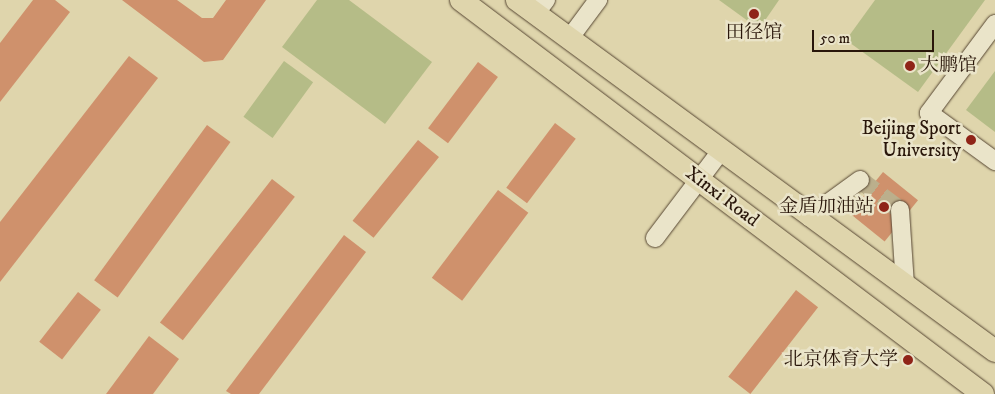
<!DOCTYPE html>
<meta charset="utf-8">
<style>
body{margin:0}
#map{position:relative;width:995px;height:394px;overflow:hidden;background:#dfd5ac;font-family:"IM FELL DW Pica","Noto Serif SC",serif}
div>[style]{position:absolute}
.green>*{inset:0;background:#b5bc87;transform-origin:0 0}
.building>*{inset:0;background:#cf916c;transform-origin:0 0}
.minor-tunnel>*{height:18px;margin-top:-9px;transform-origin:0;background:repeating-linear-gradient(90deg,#bbaf8c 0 18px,transparent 0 27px)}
.roads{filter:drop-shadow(0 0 1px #564632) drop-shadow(0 0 1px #564632)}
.minor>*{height:18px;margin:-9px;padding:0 9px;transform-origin:9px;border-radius:9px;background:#eae4c9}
.major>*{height:22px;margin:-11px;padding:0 11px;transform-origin:11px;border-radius:11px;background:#dfd5ac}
.dots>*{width:14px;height:14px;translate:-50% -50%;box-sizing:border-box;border:2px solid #eae4c9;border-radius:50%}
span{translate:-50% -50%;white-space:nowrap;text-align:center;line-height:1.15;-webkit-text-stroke:5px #eae4c9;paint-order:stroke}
.poi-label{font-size:19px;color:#29160a}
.left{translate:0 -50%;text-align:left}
.right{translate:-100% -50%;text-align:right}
.street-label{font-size:19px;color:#29160a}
.scale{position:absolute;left:812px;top:30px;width:122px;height:22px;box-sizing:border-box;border:2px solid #29160a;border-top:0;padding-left:6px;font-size:15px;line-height:18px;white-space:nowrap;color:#29160a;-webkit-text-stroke:4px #eae4c9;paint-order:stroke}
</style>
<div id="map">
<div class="green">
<div style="clip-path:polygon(317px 0,349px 0,432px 62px,385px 124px,282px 47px)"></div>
<div style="clip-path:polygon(719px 0,779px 0,759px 29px)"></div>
<div style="clip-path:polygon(875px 0,985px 0,918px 92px,846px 40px)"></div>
<div style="left:284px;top:61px;width:36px;height:69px;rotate:36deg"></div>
<div style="clip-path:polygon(995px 71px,995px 132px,966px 110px)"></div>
</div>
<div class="building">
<div style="clip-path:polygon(33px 0,55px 0,70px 12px,0 102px,0 43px)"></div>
<div style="clip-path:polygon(122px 0,177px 0,202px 18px,213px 18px,226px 0,266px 0,223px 60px,204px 62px)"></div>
<div style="clip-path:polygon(129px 56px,158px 78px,0 282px,0 222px)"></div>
<div style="left:478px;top:62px;width:25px;height:83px;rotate:37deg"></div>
<div style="left:555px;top:123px;width:26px;height:81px;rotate:37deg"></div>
<div style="left:207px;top:125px;width:29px;height:192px;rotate:36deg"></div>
<div style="left:418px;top:140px;width:27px;height:104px;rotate:39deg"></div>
<div style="left:883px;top:172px;width:45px;height:53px;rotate:39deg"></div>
<div style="left:272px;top:179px;width:29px;height:182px;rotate:38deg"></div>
<div style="left:498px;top:190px;width:38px;height:110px;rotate:37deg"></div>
<div style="clip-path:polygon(344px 235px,366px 252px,259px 394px,231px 394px,226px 391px)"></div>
<div style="left:796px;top:290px;width:28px;height:110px;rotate:38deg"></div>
<div style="left:78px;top:292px;width:29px;height:63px;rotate:38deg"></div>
<div style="clip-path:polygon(149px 336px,179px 359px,153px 394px,106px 394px)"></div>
</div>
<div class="minor-tunnel">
<div style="left:860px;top:180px;width:50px;rotate:36.9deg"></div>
</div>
<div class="roads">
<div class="minor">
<div style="left:535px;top:14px;width:18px;rotate:-52deg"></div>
<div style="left:995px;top:24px;width:111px;rotate:126.6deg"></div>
<div style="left:929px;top:113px;width:82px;rotate:36deg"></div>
<div style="left:569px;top:39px;width:49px;rotate:-53.4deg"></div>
<div style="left:900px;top:210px;width:76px;rotate:86.2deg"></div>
<div style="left:809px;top:217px;width:63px;rotate:-36deg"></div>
<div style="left:655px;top:238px;width:108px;rotate:-52.9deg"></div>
</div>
<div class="major">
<div style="left:461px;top:0;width:654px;rotate:37.05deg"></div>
<div style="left:517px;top:0;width:593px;rotate:36.29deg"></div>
</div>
</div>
<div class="dots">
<div style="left:754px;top:14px;background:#8f2418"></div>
<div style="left:910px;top:66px;background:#8f2418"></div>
<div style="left:971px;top:140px;background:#8f2418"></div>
<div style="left:884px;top:207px;background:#8f2418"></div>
<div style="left:908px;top:360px;background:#8f2418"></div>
</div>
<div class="poi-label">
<span style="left:754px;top:33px">田径馆</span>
<span class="left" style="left:920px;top:66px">大鹏馆</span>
<span class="right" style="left:961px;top:140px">Beijing Sport<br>University</span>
<span class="right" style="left:874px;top:207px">金盾加油站</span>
<span class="right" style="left:898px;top:360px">北京体育大学</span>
</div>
<div class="street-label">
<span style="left:722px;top:197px;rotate:37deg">Xinxi Road</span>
</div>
<div class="scale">50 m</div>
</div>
